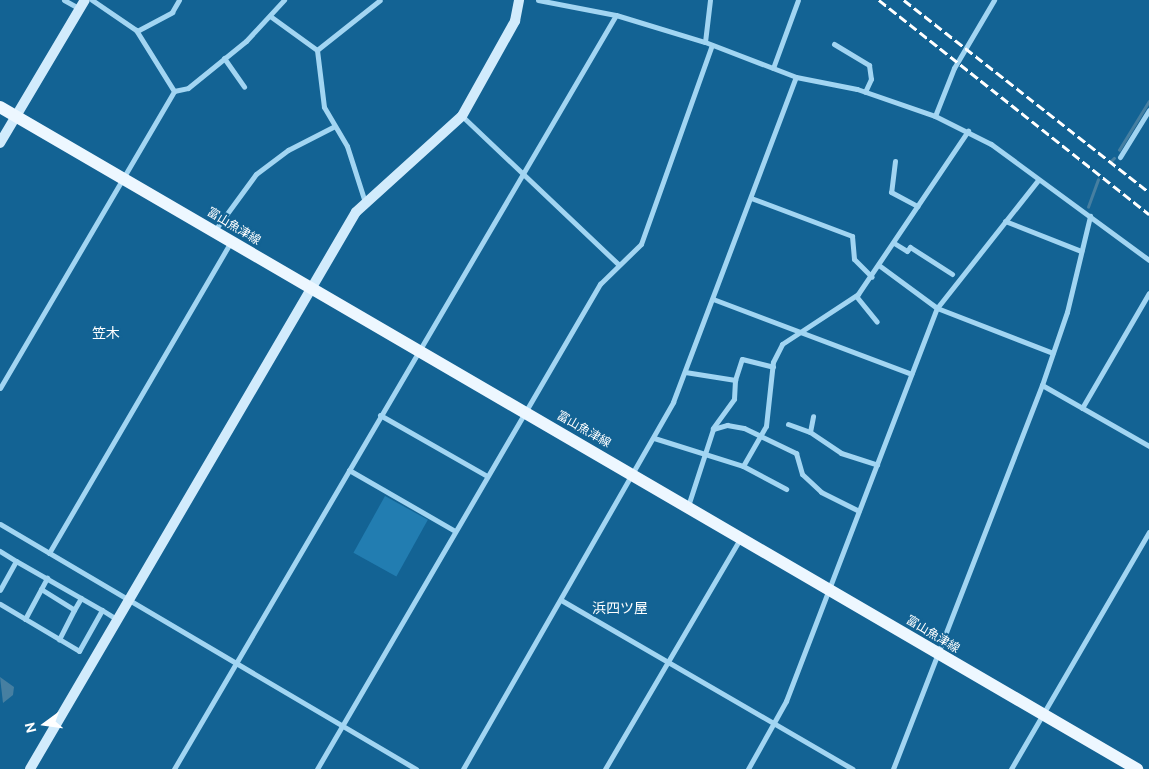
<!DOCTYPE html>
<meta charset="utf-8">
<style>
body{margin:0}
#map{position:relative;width:1149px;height:769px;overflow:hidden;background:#136394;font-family:Ubuntu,"Noto Sans JP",sans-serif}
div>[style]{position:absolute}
.green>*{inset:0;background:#227db1;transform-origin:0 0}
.water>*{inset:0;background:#467fa1}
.stream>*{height:2.5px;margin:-1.25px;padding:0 1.25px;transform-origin:1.25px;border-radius:1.25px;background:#467fa1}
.street>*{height:5px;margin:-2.5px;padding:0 2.5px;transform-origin:2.5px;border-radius:2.5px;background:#a2d5f2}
.secondary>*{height:10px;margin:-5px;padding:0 5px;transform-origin:5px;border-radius:5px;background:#d1ebfc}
.primary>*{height:12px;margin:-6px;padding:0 6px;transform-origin:6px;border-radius:6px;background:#edf7ff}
.rail>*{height:2.5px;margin-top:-1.25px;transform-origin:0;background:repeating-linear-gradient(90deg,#fff 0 9px,transparent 0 13px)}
span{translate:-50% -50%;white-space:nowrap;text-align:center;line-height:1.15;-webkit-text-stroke:4px #136394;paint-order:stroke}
.street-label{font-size:12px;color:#fff}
.neighbourhood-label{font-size:14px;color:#fff}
.north{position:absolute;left:20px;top:699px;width:50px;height:50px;-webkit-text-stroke:4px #136394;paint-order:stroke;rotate:256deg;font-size:14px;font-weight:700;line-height:20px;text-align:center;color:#fff}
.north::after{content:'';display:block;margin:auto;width:18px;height:22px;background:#fff;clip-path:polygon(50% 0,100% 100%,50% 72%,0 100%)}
</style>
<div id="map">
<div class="green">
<div style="left:385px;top:496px;width:49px;height:65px;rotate:29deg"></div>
</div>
<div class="water">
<div style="clip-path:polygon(0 677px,14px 687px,13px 695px,3px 703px)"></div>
</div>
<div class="stream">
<div style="left:1119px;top:150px;width:57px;rotate:-58.5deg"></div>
<div style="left:1111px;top:161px;width:4px;rotate:-45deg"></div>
<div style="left:1088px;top:207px;width:29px;rotate:-70deg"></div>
</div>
<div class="street">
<div style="left:64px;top:0;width:18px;rotate:29deg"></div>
<div style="left:92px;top:0;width:53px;rotate:34.3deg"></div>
<div style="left:136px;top:30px;width:72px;rotate:58.1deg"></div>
<div style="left:538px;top:0;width:79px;rotate:10.9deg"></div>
<div style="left:616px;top:15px;width:93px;rotate:16.9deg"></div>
<div style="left:705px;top:42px;width:97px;rotate:21deg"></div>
<div style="left:796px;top:77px;width:62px;rotate:11.1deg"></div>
<div style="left:857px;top:89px;width:83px;rotate:19.1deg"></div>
<div style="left:935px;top:116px;width:63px;rotate:26.6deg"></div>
<div style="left:991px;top:144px;width:196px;rotate:36.3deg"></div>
<div style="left:270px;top:16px;width:58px;rotate:35.9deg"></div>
<div style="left:137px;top:31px;width:40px;rotate:-28deg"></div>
<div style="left:172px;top:12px;width:14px;rotate:-60deg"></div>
<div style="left:705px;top:42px;width:42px;rotate:-83.2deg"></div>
<div style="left:834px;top:44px;width:41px;rotate:31deg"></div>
<div style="left:869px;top:65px;width:14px;rotate:82deg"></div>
<div style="left:871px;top:79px;width:14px;rotate:115deg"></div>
<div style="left:317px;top:50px;width:57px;rotate:83deg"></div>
<div style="left:324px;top:107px;width:45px;rotate:59.5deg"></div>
<div style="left:347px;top:146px;width:59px;rotate:72.2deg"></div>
<div style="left:317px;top:50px;width:80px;rotate:-38.4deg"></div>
<div style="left:224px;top:58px;width:35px;rotate:55deg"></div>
<div style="left:773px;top:68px;width:72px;rotate:-69.8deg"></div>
<div style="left:462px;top:116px;width:216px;rotate:43.5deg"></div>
<div style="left:935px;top:116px;width:52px;rotate:-68.4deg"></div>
<div style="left:954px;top:68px;width:79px;rotate:-59.5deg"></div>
<div style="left:1120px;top:157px;width:55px;rotate:-58.3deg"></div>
<div style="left:895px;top:161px;width:31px;rotate:97deg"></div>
<div style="left:891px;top:192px;width:30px;rotate:28deg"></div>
<div style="left:751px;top:198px;width:108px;rotate:20.6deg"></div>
<div style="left:852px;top:236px;width:23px;rotate:85deg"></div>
<div style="left:854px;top:259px;width:25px;rotate:45deg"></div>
<div style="left:1005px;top:221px;width:82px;rotate:21.5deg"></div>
<div style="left:215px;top:230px;width:69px;rotate:-53.8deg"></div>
<div style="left:256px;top:174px;width:40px;rotate:-37deg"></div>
<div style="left:288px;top:150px;width:51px;rotate:-27.1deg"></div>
<div style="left:894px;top:243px;width:15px;rotate:32deg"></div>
<div style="left:907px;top:251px;width:5px;rotate:-53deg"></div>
<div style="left:910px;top:247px;width:50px;rotate:32.7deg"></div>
<div style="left:880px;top:266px;width:71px;rotate:36.4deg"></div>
<div style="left:937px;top:308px;width:124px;rotate:21.2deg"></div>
<div style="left:856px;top:296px;width:33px;rotate:51deg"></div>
<div style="left:713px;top:299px;width:212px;rotate:20.7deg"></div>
<div style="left:685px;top:372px;width:51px;rotate:9.1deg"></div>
<div style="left:735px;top:380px;width:19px;rotate:93deg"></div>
<div style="left:734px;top:399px;width:36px;rotate:126deg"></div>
<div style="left:735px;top:380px;width:22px;rotate:-72deg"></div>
<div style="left:742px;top:359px;width:32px;rotate:14deg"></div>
<div style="left:1042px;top:385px;width:123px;rotate:29.7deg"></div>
<div style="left:0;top:388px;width:344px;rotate:-59.6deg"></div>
<div style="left:174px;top:91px;width:14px;rotate:-12deg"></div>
<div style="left:188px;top:88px;width:75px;rotate:-39deg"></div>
<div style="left:246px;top:41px;width:56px;rotate:-47.2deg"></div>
<div style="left:1082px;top:408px;width:133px;rotate:-59.8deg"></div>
<div style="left:380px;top:415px;width:123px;rotate:29.7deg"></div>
<div style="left:788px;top:424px;width:23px;rotate:20deg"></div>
<div style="left:810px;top:432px;width:37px;rotate:34deg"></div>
<div style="left:841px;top:453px;width:38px;rotate:18deg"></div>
<div style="left:810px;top:432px;width:16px;rotate:-79deg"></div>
<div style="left:654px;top:438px;width:93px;rotate:17.5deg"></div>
<div style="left:743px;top:466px;width:46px;rotate:-60.1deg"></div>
<div style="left:766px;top:426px;width:64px;rotate:-83.8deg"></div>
<div style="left:773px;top:362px;width:20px;rotate:-63deg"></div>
<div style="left:782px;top:344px;width:91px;rotate:-33.3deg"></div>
<div style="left:858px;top:294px;width:197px;rotate:-56deg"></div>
<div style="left:743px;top:466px;width:49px;rotate:28.1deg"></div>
<div style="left:349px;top:470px;width:122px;rotate:29.9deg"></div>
<div style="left:688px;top:506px;width:81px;rotate:-72deg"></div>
<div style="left:713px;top:429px;width:15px;rotate:-16deg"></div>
<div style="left:727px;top:425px;width:17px;rotate:10deg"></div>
<div style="left:744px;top:428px;width:58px;rotate:25.7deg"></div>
<div style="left:796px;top:453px;width:22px;rotate:74deg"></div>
<div style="left:802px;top:474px;width:26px;rotate:43deg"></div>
<div style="left:821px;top:492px;width:42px;rotate:26.6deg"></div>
<div style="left:0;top:524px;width:483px;rotate:30.5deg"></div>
<div style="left:0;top:551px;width:19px;rotate:32deg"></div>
<div style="left:16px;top:561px;width:33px;rotate:119deg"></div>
<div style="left:49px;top:553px;width:359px;rotate:-59.7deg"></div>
<div style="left:16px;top:561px;width:99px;rotate:29.7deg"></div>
<div style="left:41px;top:589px;width:39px;rotate:32deg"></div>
<div style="left:74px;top:610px;width:33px;rotate:117deg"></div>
<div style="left:561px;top:600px;width:337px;rotate:30.1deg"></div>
<div style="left:0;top:604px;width:92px;rotate:30.7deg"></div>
<div style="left:79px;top:651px;width:47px;rotate:-60.7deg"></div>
<div style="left:102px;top:610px;width:19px;rotate:32deg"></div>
<div style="left:74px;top:610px;width:14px;rotate:-60deg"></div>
<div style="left:25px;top:619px;width:47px;rotate:-61.8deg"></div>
<div style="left:174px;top:769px;width:874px;rotate:-59.62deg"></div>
<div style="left:317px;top:769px;width:562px;rotate:-59.74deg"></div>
<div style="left:600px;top:284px;width:57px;rotate:-44.3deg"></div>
<div style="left:641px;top:244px;width:211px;rotate:-70.4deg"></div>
<div style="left:463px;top:769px;width:423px;rotate:-60.2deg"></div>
<div style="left:673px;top:402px;width:347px;rotate:-69.3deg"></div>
<div style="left:605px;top:769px;width:267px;rotate:-59.6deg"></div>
<div style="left:748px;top:769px;width:78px;rotate:-60.8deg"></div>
<div style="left:786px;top:701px;width:421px;rotate:-69deg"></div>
<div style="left:937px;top:308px;width:163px;rotate:-51.7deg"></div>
<div style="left:893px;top:769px;width:412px;rotate:-68.8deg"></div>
<div style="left:1042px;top:385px;width:77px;rotate:-71.1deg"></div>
<div style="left:1067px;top:312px;width:99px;rotate:-76.5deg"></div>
<div style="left:1011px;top:769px;width:274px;rotate:-59.8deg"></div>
</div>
<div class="secondary">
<div style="left:0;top:143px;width:166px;rotate:-59.3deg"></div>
<div style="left:30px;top:769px;width:645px;rotate:-59.66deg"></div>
<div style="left:356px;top:212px;width:143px;rotate:-42.2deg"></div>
<div style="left:462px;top:116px;width:109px;rotate:-60.8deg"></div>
<div style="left:515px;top:21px;width:21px;rotate:-79deg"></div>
</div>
<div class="primary">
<div style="left:0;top:107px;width:1316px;rotate:30.21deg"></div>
</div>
<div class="rail">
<div style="left:879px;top:0;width:345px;rotate:38.4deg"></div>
<div style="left:904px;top:0;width:311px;rotate:38.1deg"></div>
</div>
<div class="street-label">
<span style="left:234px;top:226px;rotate:31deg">富山魚津線</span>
<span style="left:584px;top:429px;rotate:30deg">富山魚津線</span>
<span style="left:933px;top:634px;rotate:31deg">富山魚津線</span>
</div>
<div class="neighbourhood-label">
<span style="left:106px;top:333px">笠木</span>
<span style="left:620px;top:608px">浜四ツ屋</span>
</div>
<div class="north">N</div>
</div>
